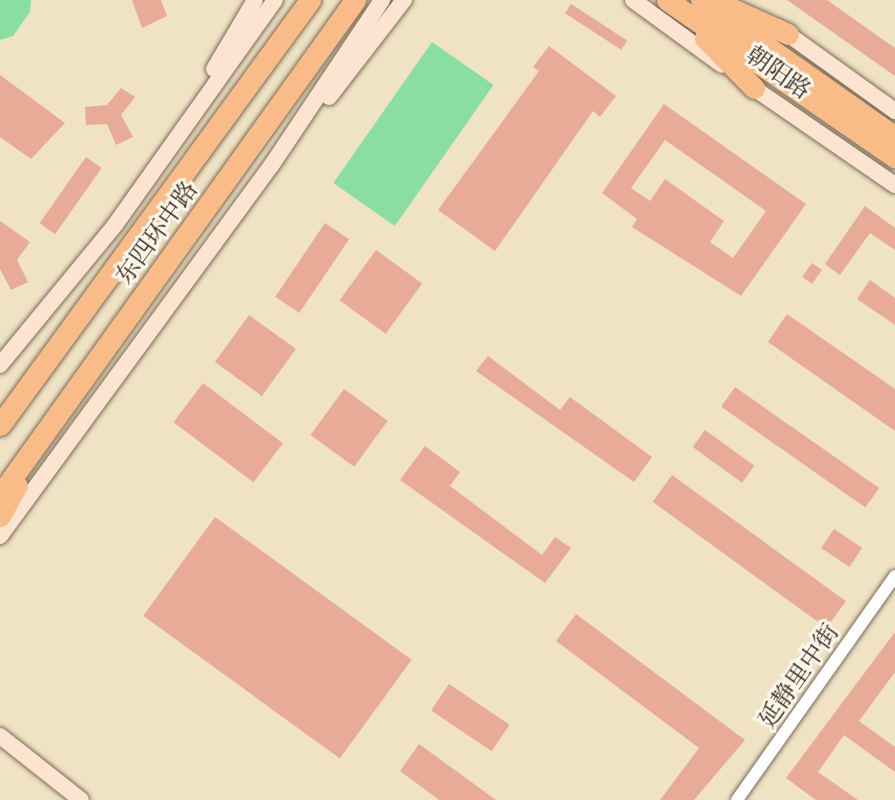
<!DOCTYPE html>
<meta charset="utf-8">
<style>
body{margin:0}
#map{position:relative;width:895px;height:800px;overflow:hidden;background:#efe3c4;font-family:"IM FELL Great Primer","Noto Serif SC",serif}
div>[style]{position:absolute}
.green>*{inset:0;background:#8adea0;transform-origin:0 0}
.building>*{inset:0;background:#e7ab97;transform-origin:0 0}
.roads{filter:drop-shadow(0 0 2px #7a6b58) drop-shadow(0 0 2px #7a6b58)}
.street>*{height:12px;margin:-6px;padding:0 6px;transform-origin:6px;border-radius:6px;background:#fff}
.secondary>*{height:16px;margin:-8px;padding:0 8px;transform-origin:8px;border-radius:8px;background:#fde4d0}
.highway>*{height:21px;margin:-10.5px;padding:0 10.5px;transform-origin:10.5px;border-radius:10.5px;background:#f9bc89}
span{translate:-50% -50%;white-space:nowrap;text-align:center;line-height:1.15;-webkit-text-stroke:6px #fbf7ec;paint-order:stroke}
.street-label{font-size:24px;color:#3b2a1e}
</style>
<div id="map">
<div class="green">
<div style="clip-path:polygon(0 0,31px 0,30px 12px,13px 36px,0 40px)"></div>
<div style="left:432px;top:42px;width:75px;height:172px;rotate:35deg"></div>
</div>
<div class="building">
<div style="clip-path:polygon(132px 0,161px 0,167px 16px,142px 28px)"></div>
<div style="clip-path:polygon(787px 0,827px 0,895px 48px,895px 76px)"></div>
<div style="left:571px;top:4px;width:67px;height:11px;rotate:33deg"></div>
<div style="clip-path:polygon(549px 46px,616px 96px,600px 117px,593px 111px,495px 251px,438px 210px,539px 71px,533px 67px)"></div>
<div style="clip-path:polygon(0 75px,65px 123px,31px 159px,0 137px)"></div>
<div style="clip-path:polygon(121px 88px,135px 97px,121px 115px,133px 137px,116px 145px,107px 124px,86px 125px,85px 107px,107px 105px)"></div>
<div style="clip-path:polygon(evenodd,664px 104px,806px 204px,741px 296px,632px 227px,637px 219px,602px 193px,664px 104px,665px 140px,766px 211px,733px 258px,710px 242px,724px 221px,665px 179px,650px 201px,631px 188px,665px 140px)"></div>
<div style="left:86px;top:157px;width:19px;height:81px;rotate:35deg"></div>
<div style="clip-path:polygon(865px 206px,895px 228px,895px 250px,870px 233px,840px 275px,825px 264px)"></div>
<div style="clip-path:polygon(0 221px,30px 242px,17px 260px,28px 282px,11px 290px,0 269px)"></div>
<div style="left:325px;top:223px;width:29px;height:89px;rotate:34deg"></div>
<div style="left:376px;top:250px;width:57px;height:62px;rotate:36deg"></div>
<div style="left:812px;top:263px;width:12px;height:17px;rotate:35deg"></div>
<div style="clip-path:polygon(870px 280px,895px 298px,895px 325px,857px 299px)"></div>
<div style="clip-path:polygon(787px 314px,895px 389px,895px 431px,768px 342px)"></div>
<div style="left:249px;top:315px;width:58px;height:58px;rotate:36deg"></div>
<div style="clip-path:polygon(488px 356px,560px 410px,570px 397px,652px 457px,634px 482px,476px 371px)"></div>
<div style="left:203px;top:383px;width:100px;height:49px;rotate:37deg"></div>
<div style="left:735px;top:387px;width:176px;height:24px;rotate:35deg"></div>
<div style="left:344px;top:389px;width:54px;height:57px;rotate:36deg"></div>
<div style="left:705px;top:430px;width:61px;height:21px;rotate:36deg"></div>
<div style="clip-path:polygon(425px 446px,460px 472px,450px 486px,542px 555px,555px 537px,571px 548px,545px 583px,400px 480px)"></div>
<div style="left:672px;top:475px;width:215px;height:33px;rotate:36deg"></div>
<div style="left:215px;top:517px;width:243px;height:122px;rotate:36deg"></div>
<div style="left:834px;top:529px;width:34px;height:23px;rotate:34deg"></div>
<div style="clip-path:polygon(576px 614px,745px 740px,694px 800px,660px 800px,699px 748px,556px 641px)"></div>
<div style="clip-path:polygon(895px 632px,895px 672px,859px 721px,895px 747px,895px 772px,844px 735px,818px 772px,858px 800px,816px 800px,786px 778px)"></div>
<div style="left:449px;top:684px;width:73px;height:32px;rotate:34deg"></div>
<div style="clip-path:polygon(419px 744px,496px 800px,439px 800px,400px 771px)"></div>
</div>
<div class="roads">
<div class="street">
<div style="left:737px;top:800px;width:274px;rotate:-54.8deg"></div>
</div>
<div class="secondary">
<div style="left:633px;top:0;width:110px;rotate:36.1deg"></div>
<div style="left:778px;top:27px;width:144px;rotate:35.7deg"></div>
<div style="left:214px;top:69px;width:80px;rotate:-59.3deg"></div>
<div style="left:745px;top:82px;width:182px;rotate:34.5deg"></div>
<div style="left:329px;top:97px;width:123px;rotate:-52.3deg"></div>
<div style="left:0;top:365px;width:181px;rotate:-50.6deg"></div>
<div style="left:115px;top:225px;width:276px;rotate:-54.6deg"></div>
<div style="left:0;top:536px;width:459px;rotate:-53.8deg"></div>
<div style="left:271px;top:166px;width:200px;rotate:-56.2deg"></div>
<div style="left:0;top:736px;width:103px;rotate:38.3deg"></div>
</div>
<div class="highway">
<div style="left:667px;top:0;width:277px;rotate:34.6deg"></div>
<div style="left:701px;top:0;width:237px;rotate:35.2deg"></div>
<div style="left:726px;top:6px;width:68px;rotate:24.3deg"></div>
<div style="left:705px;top:38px;width:70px;rotate:45.6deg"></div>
<div style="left:0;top:425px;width:526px;rotate:-53.89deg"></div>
<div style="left:0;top:495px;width:609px;rotate:-54.35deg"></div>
<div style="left:0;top:516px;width:35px;rotate:-61deg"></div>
</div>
</div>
<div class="street-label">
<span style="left:778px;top:73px;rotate:35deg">朝阳路</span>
<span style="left:157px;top:233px;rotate:-54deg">东四环中路</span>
<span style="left:799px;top:676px;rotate:-55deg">延静里中街</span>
</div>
</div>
